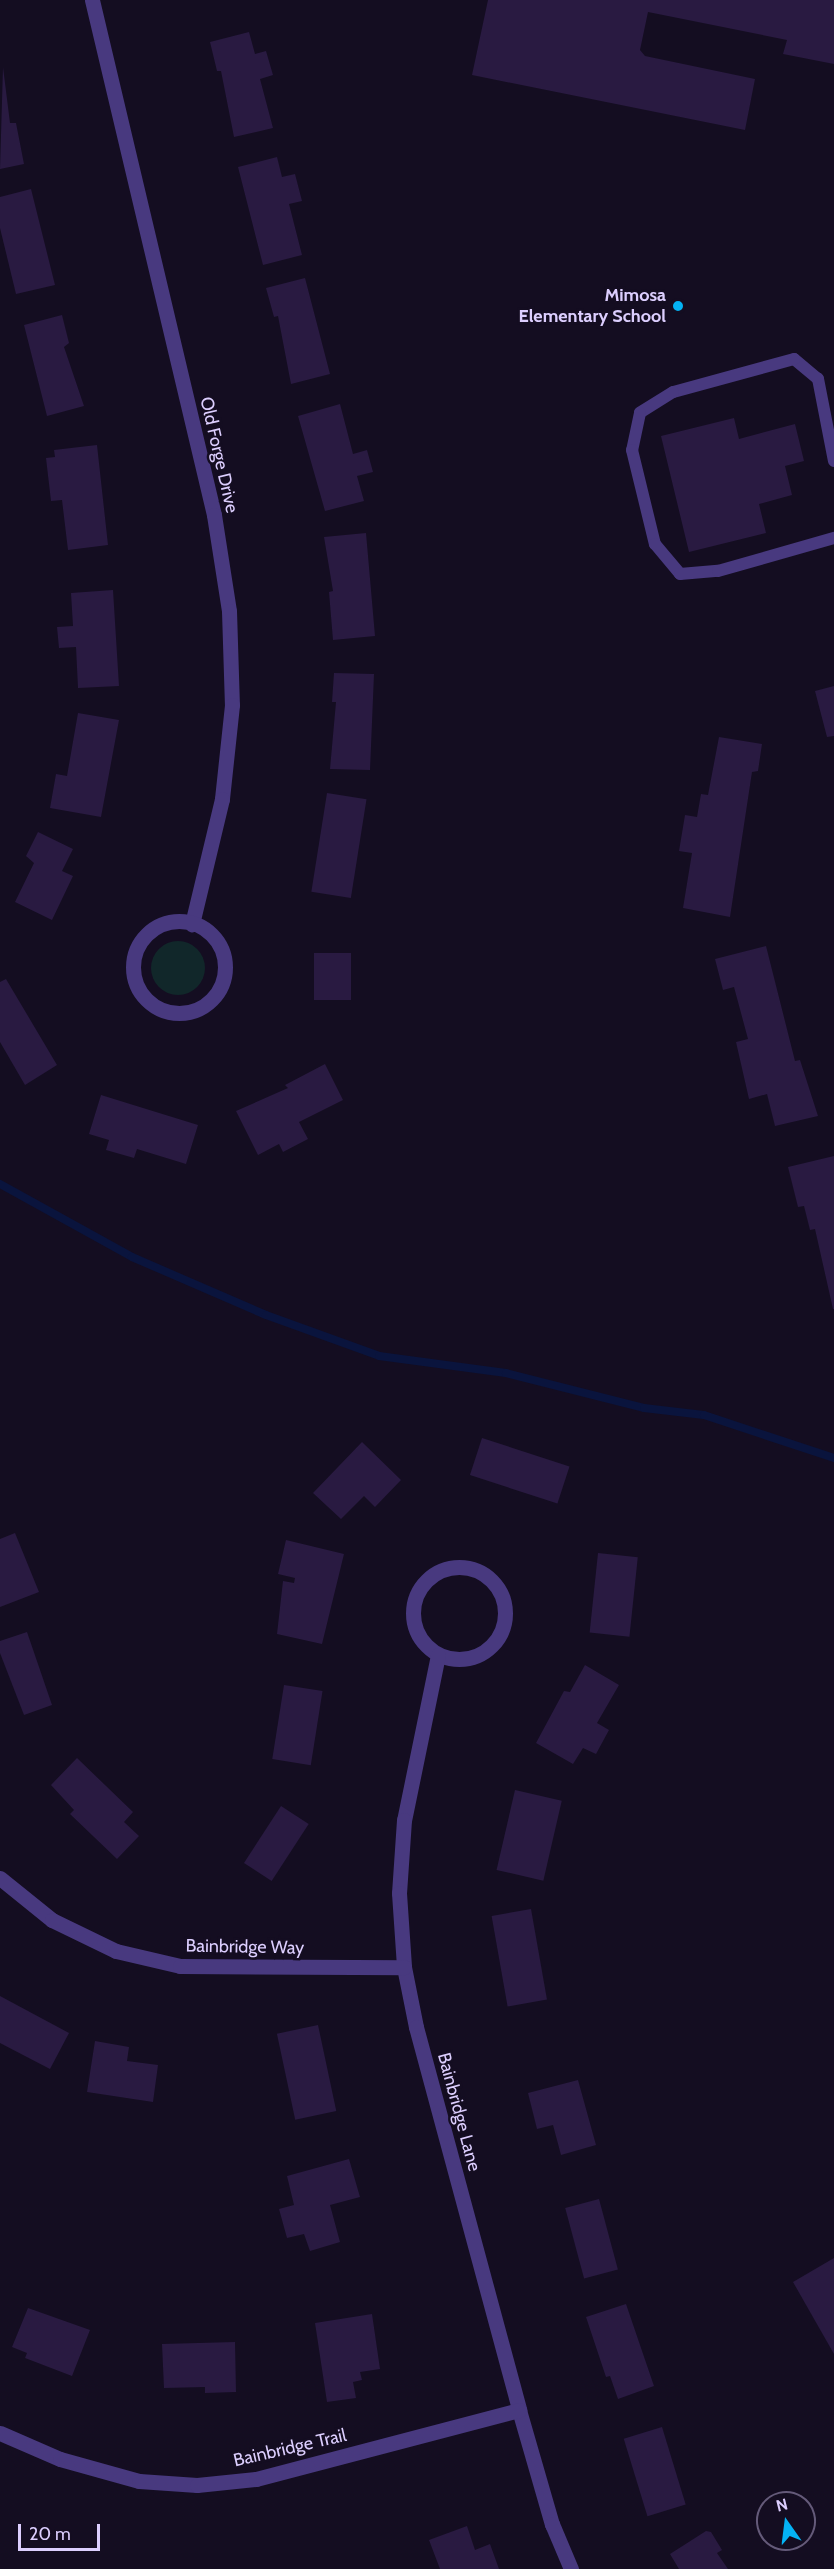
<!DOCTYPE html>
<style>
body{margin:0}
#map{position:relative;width:834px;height:2569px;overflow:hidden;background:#140d21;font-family:Cabin,sans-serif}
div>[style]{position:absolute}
.green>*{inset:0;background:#11272a}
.round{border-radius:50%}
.stream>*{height:8px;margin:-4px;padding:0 4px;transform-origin:4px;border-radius:4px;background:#0a143d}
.building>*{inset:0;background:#291a41;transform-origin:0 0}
.lane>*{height:12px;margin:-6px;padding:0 6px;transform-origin:6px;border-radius:6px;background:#48397f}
.street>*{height:15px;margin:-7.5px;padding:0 7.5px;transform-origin:7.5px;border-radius:7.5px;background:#48397f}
.street>.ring{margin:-7.5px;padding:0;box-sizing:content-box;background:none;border:15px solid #48397f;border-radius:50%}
.dots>*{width:16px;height:16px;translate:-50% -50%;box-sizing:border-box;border:3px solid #140d21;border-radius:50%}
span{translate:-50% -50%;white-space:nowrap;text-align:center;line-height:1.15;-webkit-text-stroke:5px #140d21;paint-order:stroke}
.poi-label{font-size:18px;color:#dccefe;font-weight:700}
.right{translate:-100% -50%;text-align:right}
.street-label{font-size:18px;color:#dccefe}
.north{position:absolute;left:756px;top:2491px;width:60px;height:60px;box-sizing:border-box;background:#140d21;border:2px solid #645a79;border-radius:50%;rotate:346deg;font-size:16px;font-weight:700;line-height:24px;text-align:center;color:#dccefe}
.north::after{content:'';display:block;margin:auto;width:21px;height:27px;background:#04b2f4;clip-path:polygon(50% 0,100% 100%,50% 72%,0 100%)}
.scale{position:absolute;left:18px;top:2524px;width:82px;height:27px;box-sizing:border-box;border:3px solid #dccefe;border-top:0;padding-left:8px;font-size:18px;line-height:21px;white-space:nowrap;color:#dccefe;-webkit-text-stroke:4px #140d21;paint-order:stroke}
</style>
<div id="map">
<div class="green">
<div class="round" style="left:151px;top:941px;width:54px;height:54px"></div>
</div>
<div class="stream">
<div style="left:0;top:1184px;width:151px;rotate:28.9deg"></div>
<div style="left:132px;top:1257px;width:146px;rotate:23.4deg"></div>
<div style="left:266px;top:1315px;width:120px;rotate:19.9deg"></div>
<div style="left:379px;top:1356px;width:128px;rotate:7.6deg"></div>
<div style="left:506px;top:1373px;width:142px;rotate:14.2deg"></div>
<div style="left:644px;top:1408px;width:60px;rotate:6.7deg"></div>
<div style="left:704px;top:1415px;width:137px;rotate:18.3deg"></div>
</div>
<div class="building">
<div style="clip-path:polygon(488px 0,834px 0,834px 64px,783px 54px,787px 40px,648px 12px,640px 50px,645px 56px,755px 79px,745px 130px,472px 75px)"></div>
<div style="clip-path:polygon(249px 32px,255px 54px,266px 51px,273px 75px,260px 79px,273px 128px,234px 137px,221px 71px,217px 71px,210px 42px)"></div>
<div style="clip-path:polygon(3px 67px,10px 123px,16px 123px,24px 164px,0 169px)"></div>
<div style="clip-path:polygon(277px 157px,282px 177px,295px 174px,302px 201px,289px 204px,302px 255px,263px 265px,238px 167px)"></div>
<div style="clip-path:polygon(31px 189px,55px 285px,16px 294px,0 228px,0 197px)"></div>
<div style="clip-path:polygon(305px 278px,330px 374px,291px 384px,278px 316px,274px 317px,266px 288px)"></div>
<div style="clip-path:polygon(62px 315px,69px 343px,64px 347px,84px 406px,47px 416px,24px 325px)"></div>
<div style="clip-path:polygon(340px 404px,353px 454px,367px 450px,373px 472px,357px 476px,364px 501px,325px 511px,298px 416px)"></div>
<div style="clip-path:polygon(734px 418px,739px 439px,795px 424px,804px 461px,785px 466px,792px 495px,759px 504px,766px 533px,689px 552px,661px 436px)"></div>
<div style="clip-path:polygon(97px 445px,108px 545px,68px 550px,62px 500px,51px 501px,46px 458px,55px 457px,54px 450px)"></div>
<div style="clip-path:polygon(366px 533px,375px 636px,333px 640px,329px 592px,333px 591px,324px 537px)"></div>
<div style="clip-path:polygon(113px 590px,119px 686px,78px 688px,76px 647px,59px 648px,57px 627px,73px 626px,71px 593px)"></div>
<div style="clip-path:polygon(334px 673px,374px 674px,370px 770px,330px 769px,336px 702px,332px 702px)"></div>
<div style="clip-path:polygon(834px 686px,834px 736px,827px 737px,815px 691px)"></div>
<div style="clip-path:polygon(78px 713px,119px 720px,101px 817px,50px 808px,56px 774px,67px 776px)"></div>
<div style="clip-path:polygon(719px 737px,762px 744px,758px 771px,752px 772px,730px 917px,683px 908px,692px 853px,679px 851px,685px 815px,697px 817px,701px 794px,708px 795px)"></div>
<div style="left:327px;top:793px;width:40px;height:100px;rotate:9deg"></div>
<div style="clip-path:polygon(38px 832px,73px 849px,62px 871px,73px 876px,52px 920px,15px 902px,34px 863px,26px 856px)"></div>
<div style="clip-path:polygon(766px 946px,795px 1061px,800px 1060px,818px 1116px,775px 1126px,767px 1094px,749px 1099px,736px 1042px,748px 1039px,734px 987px,723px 990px,715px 959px)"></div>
<div style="left:314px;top:953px;width:37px;height:47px"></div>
<div style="clip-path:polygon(6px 979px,57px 1065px,25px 1085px,0 1042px,0 982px)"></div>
<div style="clip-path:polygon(325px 1064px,343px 1100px,299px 1122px,308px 1139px,283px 1152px,279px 1144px,258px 1155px,236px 1111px,288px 1088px,285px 1085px)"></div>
<div style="clip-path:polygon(101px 1095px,198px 1125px,186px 1164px,137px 1149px,134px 1158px,106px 1150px,109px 1140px,89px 1134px)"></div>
<div style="clip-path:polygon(834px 1156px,834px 1309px,833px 1309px,815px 1229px,810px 1230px,804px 1206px,798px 1207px,788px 1167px)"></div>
<div style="left:482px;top:1438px;width:92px;height:39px;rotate:18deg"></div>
<div style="clip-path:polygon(362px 1442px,401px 1480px,375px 1507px,364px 1496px,341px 1519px,313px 1493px)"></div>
<div style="clip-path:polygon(15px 1533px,39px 1592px,0 1607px,0 1539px)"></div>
<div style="clip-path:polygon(286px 1540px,344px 1554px,322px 1644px,277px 1634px,283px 1581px,294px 1583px,295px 1578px,278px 1574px)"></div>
<div style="left:598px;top:1553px;width:40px;height:80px;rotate:6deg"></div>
<div style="clip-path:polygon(27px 1632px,52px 1705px,24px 1715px,0 1653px,0 1641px)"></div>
<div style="clip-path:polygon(585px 1665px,619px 1685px,597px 1723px,609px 1730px,596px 1754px,583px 1748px,573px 1764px,536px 1743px,564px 1691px,570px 1692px)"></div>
<div style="left:284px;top:1685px;width:39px;height:75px;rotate:9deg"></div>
<div style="clip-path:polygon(77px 1758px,133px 1812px,124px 1822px,139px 1836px,117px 1859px,70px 1814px,74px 1810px,51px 1785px)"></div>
<div style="left:515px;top:1790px;width:48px;height:82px;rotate:13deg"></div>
<div style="left:281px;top:1806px;width:33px;height:68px;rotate:33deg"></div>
<div style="left:531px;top:1909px;width:92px;height:40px;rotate:80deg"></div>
<div style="clip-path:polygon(0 1996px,69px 2033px,50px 2069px,0 2043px)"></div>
<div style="left:318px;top:2025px;width:88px;height:42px;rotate:78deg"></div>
<div style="clip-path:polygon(95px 2041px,129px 2047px,127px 2061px,158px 2065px,153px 2102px,87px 2092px)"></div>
<div style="clip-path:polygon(578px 2080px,596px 2145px,561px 2155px,553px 2125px,537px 2129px,528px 2093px)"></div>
<div style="clip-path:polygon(349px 2159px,360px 2197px,330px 2205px,340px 2242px,310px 2251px,304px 2234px,287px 2238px,279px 2209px,294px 2205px,287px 2176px)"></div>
<div style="left:599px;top:2199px;width:73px;height:35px;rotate:75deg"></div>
<div style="clip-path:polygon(834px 2258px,834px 2354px,793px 2282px)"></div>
<div style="clip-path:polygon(626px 2304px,654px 2386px,618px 2399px,610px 2376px,606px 2377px,586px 2317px)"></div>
<div style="clip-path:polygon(28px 2308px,90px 2330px,72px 2376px,25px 2358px,27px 2353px,12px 2347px)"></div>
<div style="clip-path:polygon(372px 2314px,380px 2369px,360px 2372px,362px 2380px,353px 2382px,356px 2398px,327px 2402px,315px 2323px)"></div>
<div style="clip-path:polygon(235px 2342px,236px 2392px,205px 2393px,205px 2387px,164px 2388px,162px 2344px)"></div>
<div style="left:662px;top:2427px;width:81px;height:40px;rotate:73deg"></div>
<div style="clip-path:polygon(467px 2526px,475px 2550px,490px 2544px,499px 2569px,440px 2569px,429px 2540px)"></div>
<div style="clip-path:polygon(706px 2531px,711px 2532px,722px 2550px,717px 2553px,728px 2569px,679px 2569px,670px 2554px)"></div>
</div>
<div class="lane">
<div style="left:834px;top:461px;width:84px;rotate:-101deg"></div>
<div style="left:818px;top:379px;width:31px;rotate:-140deg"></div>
<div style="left:794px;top:359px;width:125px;rotate:164.7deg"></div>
<div style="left:673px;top:392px;width:39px;rotate:148deg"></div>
<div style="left:640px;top:413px;width:38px;rotate:102deg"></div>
<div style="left:632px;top:450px;width:97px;rotate:76.3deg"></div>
<div style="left:655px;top:544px;width:39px;rotate:50deg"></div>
<div style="left:680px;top:574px;width:38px;rotate:-5deg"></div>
<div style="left:718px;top:571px;width:121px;rotate:-15.9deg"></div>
</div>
<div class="street">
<div style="left:92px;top:0;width:529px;rotate:76.67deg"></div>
<div style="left:214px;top:515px;width:97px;rotate:81.1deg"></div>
<div style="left:229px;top:611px;width:94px;rotate:88.2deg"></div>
<div style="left:232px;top:705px;width:95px;rotate:96.1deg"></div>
<div style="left:222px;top:799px;width:129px;rotate:103.5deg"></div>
<div class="ring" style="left:133px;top:921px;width:77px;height:77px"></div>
<div class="ring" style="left:413px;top:1567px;width:77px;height:77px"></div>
<div style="left:438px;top:1655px;width:168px;rotate:101.6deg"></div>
<div style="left:404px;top:1820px;width:73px;rotate:93.9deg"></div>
<div style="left:399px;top:1893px;width:74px;rotate:86.1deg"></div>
<div style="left:404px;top:1967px;width:61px;rotate:78.7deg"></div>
<div style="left:416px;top:2027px;width:397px;rotate:74.9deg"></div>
<div style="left:519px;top:2410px;width:119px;rotate:73.9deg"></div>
<div style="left:552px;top:2524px;width:49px;rotate:67.1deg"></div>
<div style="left:0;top:1878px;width:67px;rotate:38.9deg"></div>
<div style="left:52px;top:1920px;width:71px;rotate:25.8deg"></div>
<div style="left:116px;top:1951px;width:66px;rotate:13.2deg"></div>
<div style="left:180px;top:1966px;width:224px;rotate:0.3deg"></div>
<div style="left:0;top:2433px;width:65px;rotate:23.4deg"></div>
<div style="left:60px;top:2459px;width:82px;rotate:15.6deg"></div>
<div style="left:139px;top:2481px;width:58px;rotate:3.9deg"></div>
<div style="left:197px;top:2485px;width:59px;rotate:-5.8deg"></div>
<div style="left:256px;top:2479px;width:272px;rotate:-14.7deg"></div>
</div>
<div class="dots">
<div style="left:678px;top:306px;background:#04b2f4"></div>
</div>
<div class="poi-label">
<span class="right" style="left:666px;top:306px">Mimosa<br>Elementary School</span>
</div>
<div class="street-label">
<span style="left:219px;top:455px;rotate:77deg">Old Forge Drive</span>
<span style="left:245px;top:1947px;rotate:1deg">Bainbridge Way</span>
<span style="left:459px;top:2112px;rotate:75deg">Bainbridge Lane</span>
<span style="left:290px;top:2448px;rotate:-13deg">Bainbridge Trail</span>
</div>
<div class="north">N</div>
<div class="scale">20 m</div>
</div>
